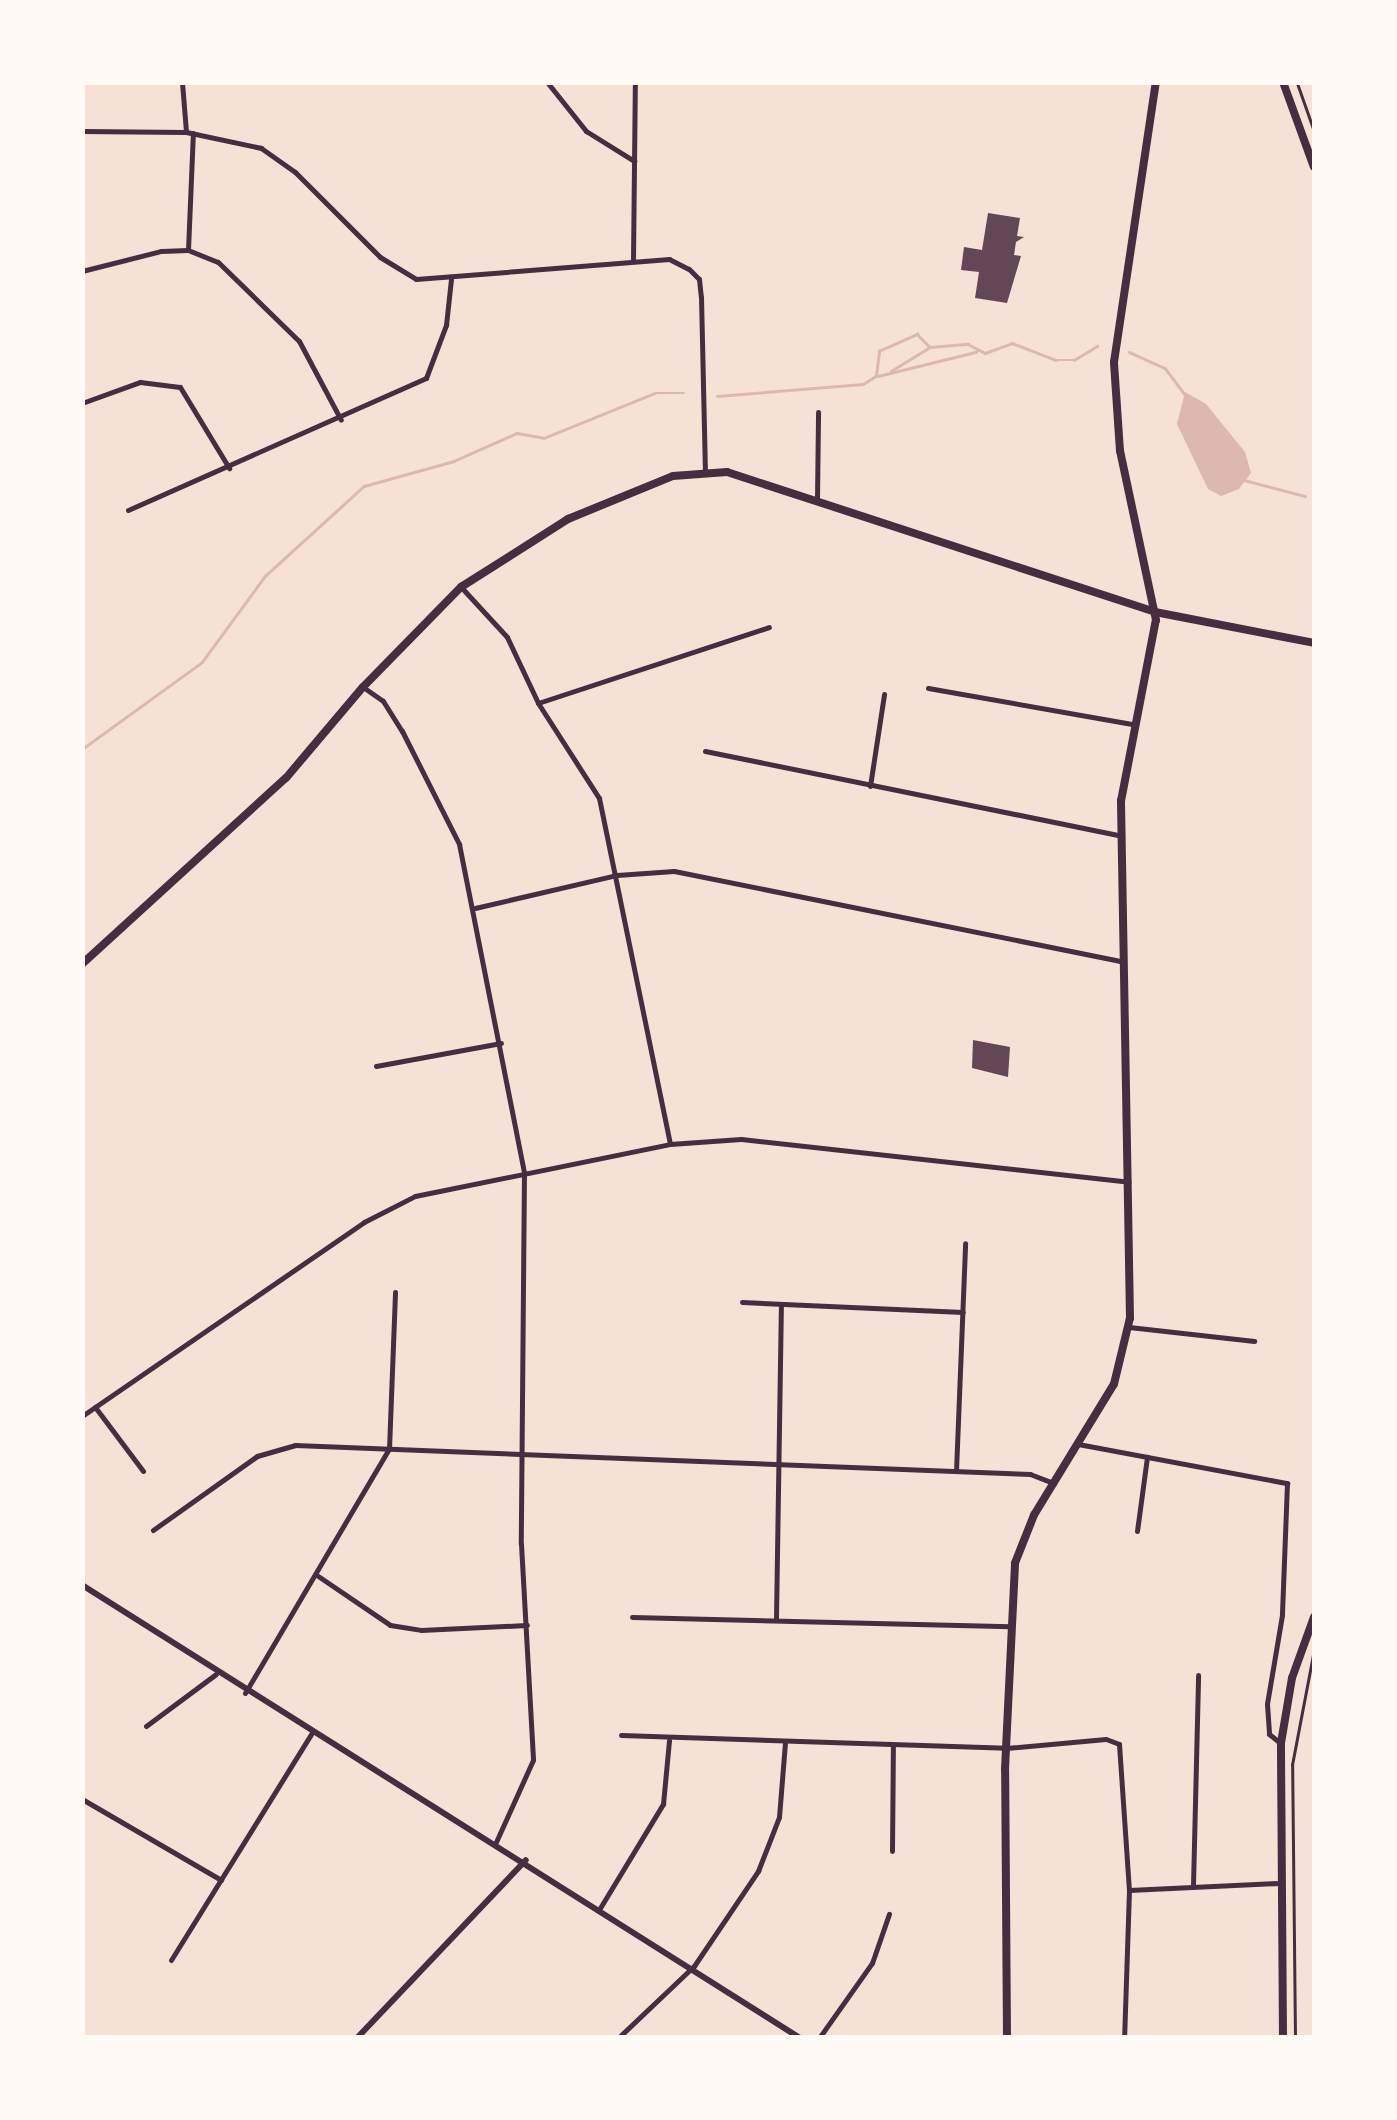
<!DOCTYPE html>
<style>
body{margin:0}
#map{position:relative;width:1397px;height:2120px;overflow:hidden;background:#f7e1d7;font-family:Bitter,serif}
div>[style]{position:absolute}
.water>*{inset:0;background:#dcb8b0}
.stream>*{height:2.5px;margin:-1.25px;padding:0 1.25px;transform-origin:1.25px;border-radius:1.25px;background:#dcb8b0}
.building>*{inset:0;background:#644757}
.path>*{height:2.5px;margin:-1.25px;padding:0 1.25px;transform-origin:1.25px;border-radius:1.25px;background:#4a2c40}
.minor>*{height:5px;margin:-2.5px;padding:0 2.5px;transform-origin:2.5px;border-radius:2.5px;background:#4a2c40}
.tertiary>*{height:6px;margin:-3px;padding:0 3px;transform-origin:3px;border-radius:3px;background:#4a2c40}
.secondary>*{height:8px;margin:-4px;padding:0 4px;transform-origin:4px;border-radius:4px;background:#4a2c40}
.primary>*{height:8px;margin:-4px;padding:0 4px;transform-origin:4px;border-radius:4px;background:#4a2c40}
span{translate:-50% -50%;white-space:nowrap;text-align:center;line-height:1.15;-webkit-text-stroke:8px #fffaf5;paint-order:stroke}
.frame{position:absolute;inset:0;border:85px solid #fffaf5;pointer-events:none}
</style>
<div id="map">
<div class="water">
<div style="clip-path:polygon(1185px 392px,1206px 404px,1245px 452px,1251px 473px,1239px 489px,1221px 496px,1208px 489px,1177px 424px)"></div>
</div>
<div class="stream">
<div style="left:1129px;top:352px;width:39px;rotate:24deg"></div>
<div style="left:1165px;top:368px;width:34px;rotate:53deg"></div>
<div style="left:891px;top:371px;width:46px;rotate:-31.6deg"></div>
<div style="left:878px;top:376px;width:101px;rotate:-13.8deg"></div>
<div style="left:717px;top:396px;width:146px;rotate:-4.7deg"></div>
<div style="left:863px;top:384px;width:15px;rotate:-32deg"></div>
<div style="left:876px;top:376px;width:25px;rotate:-83deg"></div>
<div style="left:879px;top:351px;width:42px;rotate:-24.1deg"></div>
<div style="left:917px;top:334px;width:18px;rotate:45deg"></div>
<div style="left:930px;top:347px;width:38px;rotate:-5deg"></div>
<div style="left:968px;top:344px;width:19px;rotate:28deg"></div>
<div style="left:985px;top:353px;width:29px;rotate:-20deg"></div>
<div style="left:1012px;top:343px;width:47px;rotate:21.1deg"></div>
<div style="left:1056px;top:360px;width:18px"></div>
<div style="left:1074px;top:360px;width:27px;rotate:-31deg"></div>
<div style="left:1244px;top:480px;width:63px;rotate:14.7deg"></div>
<div style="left:82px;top:749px;width:148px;rotate:-35.9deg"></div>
<div style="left:202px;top:662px;width:107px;rotate:-53.8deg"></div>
<div style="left:265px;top:576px;width:134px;rotate:-42.3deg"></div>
<div style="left:364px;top:486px;width:93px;rotate:-15.5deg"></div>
<div style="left:454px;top:461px;width:69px;rotate:-24deg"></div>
<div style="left:517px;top:433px;width:27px;rotate:10deg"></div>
<div style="left:544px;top:438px;width:120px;rotate:-22.1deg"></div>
<div style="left:655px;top:393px;width:29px"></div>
</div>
<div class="building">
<div style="clip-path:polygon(988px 213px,1020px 218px,1017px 236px,1024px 237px,1016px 242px,1014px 255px,1021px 256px,1007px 303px,975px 298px,979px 272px,961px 270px,964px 247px,982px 250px)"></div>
<div style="clip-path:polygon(973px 1040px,1010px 1047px,1008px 1077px,972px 1068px)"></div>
</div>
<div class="path">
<div style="left:1297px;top:82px;width:51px;rotate:70.5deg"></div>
<div style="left:1295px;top:2038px;width:273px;rotate:-90.6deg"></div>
<div style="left:1292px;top:1765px;width:117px;rotate:-79.2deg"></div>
</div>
<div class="minor">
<div style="left:182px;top:82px;width:50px;rotate:85.4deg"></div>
<div style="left:547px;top:82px;width:63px;rotate:51.5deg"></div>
<div style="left:586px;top:131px;width:57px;rotate:32deg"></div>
<div style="left:82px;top:131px;width:104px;rotate:0.6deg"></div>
<div style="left:186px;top:132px;width:77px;rotate:12deg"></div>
<div style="left:261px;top:148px;width:42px;rotate:35.2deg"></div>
<div style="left:295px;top:172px;width:120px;rotate:45deg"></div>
<div style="left:380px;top:257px;width:42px;rotate:31.4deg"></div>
<div style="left:416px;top:279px;width:254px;rotate:-4.5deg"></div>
<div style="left:669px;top:259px;width:22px;rotate:27deg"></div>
<div style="left:689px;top:269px;width:14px;rotate:45deg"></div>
<div style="left:699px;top:279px;width:18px;rotate:84deg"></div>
<div style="left:701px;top:297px;width:173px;rotate:88.7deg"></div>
<div style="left:188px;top:250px;width:117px;rotate:-87.6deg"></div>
<div style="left:633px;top:261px;width:179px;rotate:-89.4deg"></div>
<div style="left:82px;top:271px;width:81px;rotate:-14.2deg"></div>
<div style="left:161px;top:251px;width:27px;rotate:-2deg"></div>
<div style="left:188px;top:250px;width:32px;rotate:22deg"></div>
<div style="left:218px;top:262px;width:113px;rotate:44.3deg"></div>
<div style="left:299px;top:341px;width:89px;rotate:62deg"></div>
<div style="left:82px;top:403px;width:62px;rotate:-19.9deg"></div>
<div style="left:140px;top:382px;width:40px;rotate:7.1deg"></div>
<div style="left:180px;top:387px;width:95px;rotate:58.8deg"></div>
<div style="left:817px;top:499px;width:87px;rotate:-89.3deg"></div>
<div style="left:128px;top:510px;width:326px;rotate:-23.9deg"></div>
<div style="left:426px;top:378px;width:57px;rotate:-69.3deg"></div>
<div style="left:446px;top:325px;width:46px;rotate:-83.8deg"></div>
<div style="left:461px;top:587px;width:68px;rotate:47.4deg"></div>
<div style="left:507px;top:637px;width:73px;rotate:64.8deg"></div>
<div style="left:538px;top:703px;width:113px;rotate:57.3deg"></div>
<div style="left:599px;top:798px;width:353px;rotate:78.4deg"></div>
<div style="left:363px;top:687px;width:24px;rotate:35deg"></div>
<div style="left:383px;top:701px;width:36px;rotate:58deg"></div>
<div style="left:402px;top:731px;width:127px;rotate:63.2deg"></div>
<div style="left:459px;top:844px;width:334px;rotate:78.8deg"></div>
<div style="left:524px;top:1172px;width:372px;rotate:90.5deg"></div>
<div style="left:521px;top:1544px;width:216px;rotate:86.8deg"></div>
<div style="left:533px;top:1760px;width:90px;rotate:114.3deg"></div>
<div style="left:928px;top:688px;width:207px;rotate:10deg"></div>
<div style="left:538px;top:703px;width:243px;rotate:-18.2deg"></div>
<div style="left:705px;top:751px;width:425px;rotate:11.5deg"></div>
<div style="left:870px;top:786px;width:93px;rotate:-81.3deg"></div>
<div style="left:475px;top:908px;width:146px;rotate:-13.1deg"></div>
<div style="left:617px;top:875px;width:57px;rotate:-4deg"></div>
<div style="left:674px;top:871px;width:459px;rotate:11.4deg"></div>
<div style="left:376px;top:1066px;width:127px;rotate:-10.4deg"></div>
<div style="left:742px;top:1302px;width:221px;rotate:2.6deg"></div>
<div style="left:1129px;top:1327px;width:126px;rotate:6.4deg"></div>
<div style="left:95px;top:1407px;width:80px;rotate:53.1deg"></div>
<div style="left:82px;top:1416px;width:342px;rotate:-34.5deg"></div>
<div style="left:364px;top:1222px;width:57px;rotate:-27deg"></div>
<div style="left:415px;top:1196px;width:260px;rotate:-11.5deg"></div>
<div style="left:670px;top:1144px;width:71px;rotate:-4deg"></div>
<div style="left:741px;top:1139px;width:390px;rotate:6.3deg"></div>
<div style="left:1078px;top:1444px;width:213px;rotate:10.6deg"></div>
<div style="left:1287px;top:1483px;width:132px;rotate:92.2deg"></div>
<div style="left:1282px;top:1615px;width:90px;rotate:99.6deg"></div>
<div style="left:1267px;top:1704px;width:30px;rotate:86deg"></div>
<div style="left:1269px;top:1734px;width:14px;rotate:39deg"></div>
<div style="left:956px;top:1471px;width:228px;rotate:-87.7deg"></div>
<div style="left:153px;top:1530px;width:128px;rotate:-35.4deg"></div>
<div style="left:257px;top:1456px;width:40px;rotate:-16deg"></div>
<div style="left:295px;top:1445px;width:736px;rotate:2.26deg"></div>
<div style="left:1030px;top:1474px;width:26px;rotate:21deg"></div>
<div style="left:1137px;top:1531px;width:75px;rotate:-82.3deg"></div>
<div style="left:318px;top:1576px;width:87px;rotate:34.2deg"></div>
<div style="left:390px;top:1625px;width:31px;rotate:9deg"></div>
<div style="left:421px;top:1630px;width:106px;rotate:-2.7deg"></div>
<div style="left:632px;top:1617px;width:378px;rotate:1.4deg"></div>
<div style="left:776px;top:1618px;width:312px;rotate:-89.1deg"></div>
<div style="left:245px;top:1693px;width:283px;rotate:-59.5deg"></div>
<div style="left:389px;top:1449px;width:157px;rotate:-87.8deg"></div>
<div style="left:146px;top:1726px;width:87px;rotate:-36.6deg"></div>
<div style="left:621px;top:1735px;width:385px;rotate:1.9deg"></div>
<div style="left:1006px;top:1748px;width:100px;rotate:-5.1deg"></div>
<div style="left:1106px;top:1739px;width:14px;rotate:21deg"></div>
<div style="left:1119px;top:1744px;width:146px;rotate:86.1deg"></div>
<div style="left:1129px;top:1890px;width:148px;rotate:91.9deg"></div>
<div style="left:82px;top:1799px;width:161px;rotate:30.2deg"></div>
<div style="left:892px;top:1851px;width:106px;rotate:-89.5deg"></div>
<div style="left:1193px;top:1885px;width:210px;rotate:-88.6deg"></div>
<div style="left:1129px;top:1890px;width:151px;rotate:-2.7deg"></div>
<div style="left:600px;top:1908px;width:122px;rotate:-58.8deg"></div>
<div style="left:663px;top:1804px;width:64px;rotate:-84.6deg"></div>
<div style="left:171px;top:1960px;width:269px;rotate:-58.2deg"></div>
<div style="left:618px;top:2038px;width:105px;rotate:-43.5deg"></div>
<div style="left:694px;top:1966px;width:115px;rotate:-56deg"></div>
<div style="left:758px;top:1871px;width:58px;rotate:-68.7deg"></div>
<div style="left:779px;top:1817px;width:74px;rotate:-85.4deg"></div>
<div style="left:819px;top:2038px;width:92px;rotate:-54.8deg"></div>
<div style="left:872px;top:1963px;width:52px;rotate:-70.9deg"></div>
</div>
<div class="tertiary">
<div style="left:82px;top:1585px;width:849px;rotate:32.25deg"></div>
<div style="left:357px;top:2038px;width:245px;rotate:-46.5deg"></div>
</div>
<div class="secondary">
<div style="left:82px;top:964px;width:276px;rotate:-42.4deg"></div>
<div style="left:286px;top:778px;width:119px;rotate:-49.8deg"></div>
<div style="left:363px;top:687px;width:140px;rotate:-45.6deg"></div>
<div style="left:461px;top:587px;width:127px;rotate:-32.4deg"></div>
<div style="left:568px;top:519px;width:113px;rotate:-22.3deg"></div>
<div style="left:673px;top:476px;width:54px;rotate:-4.2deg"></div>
<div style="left:727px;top:472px;width:450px;rotate:18.1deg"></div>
<div style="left:1155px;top:612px;width:162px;rotate:11deg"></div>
<div style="left:1007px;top:2038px;width:269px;rotate:-90.4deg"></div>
<div style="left:1005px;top:1769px;width:206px;rotate:-87.2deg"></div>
<div style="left:1015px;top:1563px;width:52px;rotate:-68.4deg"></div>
<div style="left:1034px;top:1515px;width:153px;rotate:-58.6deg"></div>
<div style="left:1114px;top:1384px;width:68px;rotate:-76.4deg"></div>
<div style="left:1130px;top:1318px;width:517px;rotate:-91deg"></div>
<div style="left:1121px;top:801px;width:184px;rotate:-79.1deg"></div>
<div style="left:1156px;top:620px;width:173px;rotate:-102deg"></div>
<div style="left:1120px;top:451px;width:89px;rotate:-93.9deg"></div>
<div style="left:1114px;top:362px;width:283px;rotate:-81.5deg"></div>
</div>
<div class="primary">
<div style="left:1283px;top:82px;width:90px;rotate:70deg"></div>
<div style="left:1283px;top:2038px;width:295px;rotate:-90.4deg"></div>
<div style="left:1281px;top:1743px;width:66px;rotate:-80.4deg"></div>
<div style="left:1292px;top:1678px;width:65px;rotate:-70.2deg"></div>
</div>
<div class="frame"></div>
</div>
